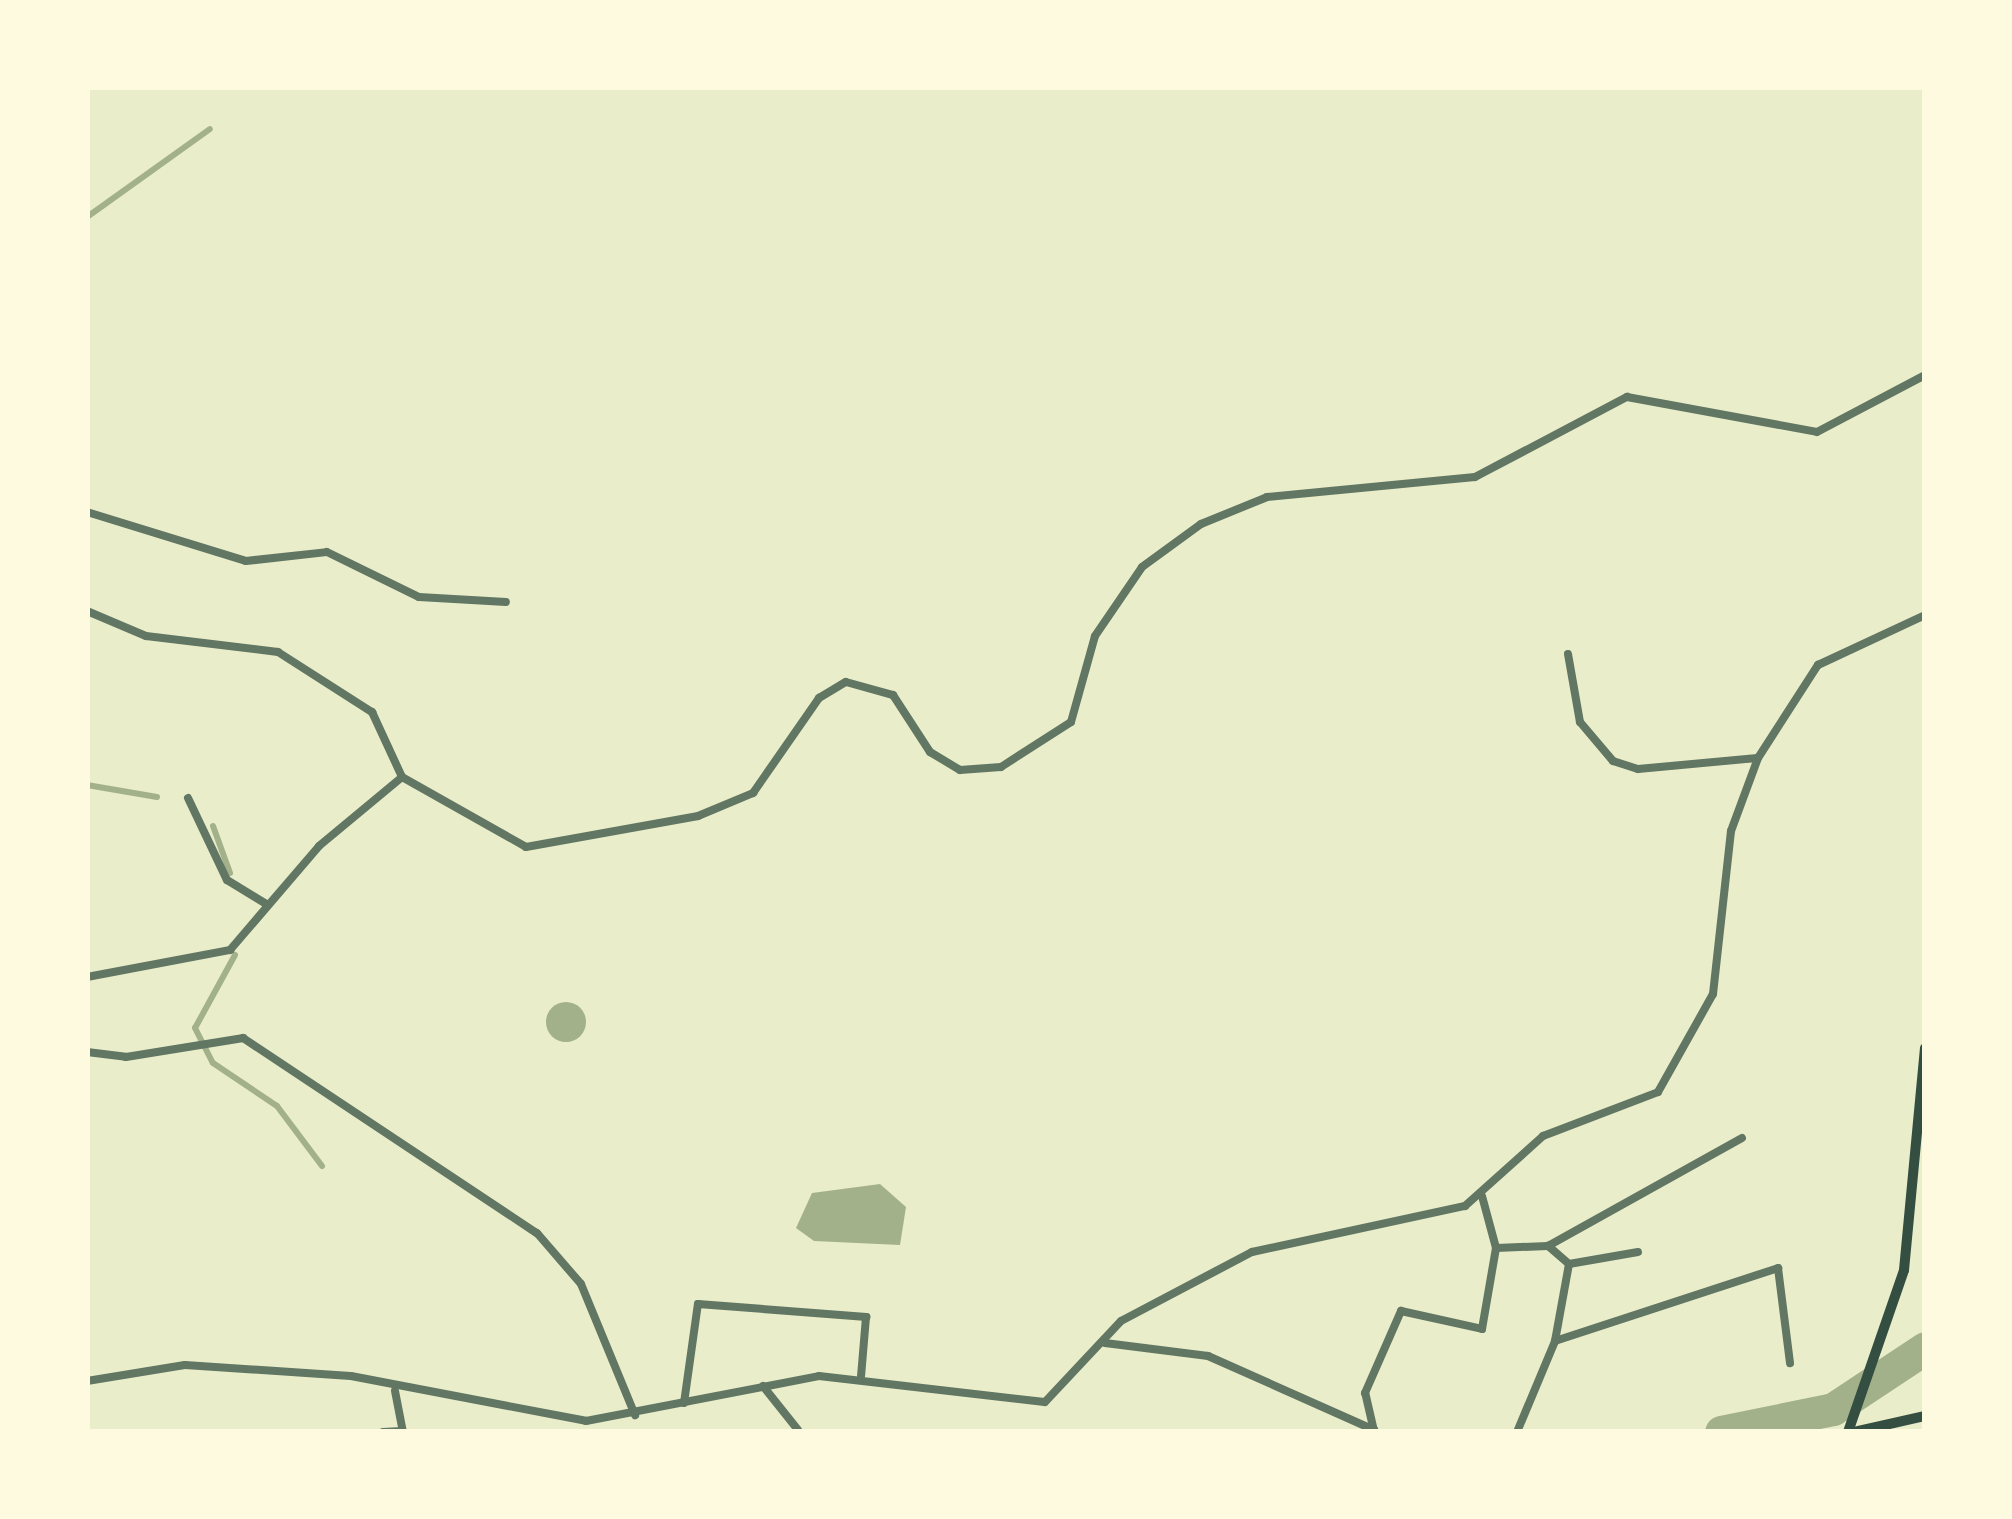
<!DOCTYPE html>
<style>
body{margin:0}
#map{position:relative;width:2012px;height:1519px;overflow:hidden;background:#e9edc9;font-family:"Asap Condensed",sans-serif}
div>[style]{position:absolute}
.water>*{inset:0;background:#a3b18a}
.round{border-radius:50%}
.stream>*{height:6px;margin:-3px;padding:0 3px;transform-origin:3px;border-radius:3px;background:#a3b18a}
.river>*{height:33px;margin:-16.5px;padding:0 16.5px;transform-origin:16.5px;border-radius:16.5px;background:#a3b18a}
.minor>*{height:8px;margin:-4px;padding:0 4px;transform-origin:4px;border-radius:4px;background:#617663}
.secondary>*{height:10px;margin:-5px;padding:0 5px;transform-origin:5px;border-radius:5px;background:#344e41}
span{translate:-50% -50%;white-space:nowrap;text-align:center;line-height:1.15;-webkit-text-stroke:12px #fefae0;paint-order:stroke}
.frame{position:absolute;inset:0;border:90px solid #fefae0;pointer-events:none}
</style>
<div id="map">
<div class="water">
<div class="round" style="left:546px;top:1002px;width:40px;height:40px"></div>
<div style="clip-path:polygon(880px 1184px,906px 1207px,900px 1245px,814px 1241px,796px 1228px,812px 1193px)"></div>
</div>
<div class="stream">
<div style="left:87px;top:217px;width:151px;rotate:-35.6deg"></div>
<div style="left:87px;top:785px;width:71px;rotate:9.7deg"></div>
<div style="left:213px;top:826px;width:50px;rotate:70.1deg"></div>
<div style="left:235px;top:955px;width:83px;rotate:118.7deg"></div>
<div style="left:195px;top:1028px;width:39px;rotate:63deg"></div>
<div style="left:213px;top:1063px;width:77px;rotate:33.9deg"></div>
<div style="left:277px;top:1106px;width:75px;rotate:53.1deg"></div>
</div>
<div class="river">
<div style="left:1721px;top:1432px;width:114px;rotate:-11.6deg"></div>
<div style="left:1833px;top:1409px;width:110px;rotate:-33.5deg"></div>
</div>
<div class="minor">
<div style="left:87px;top:512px;width:166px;rotate:17.1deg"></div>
<div style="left:246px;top:561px;width:81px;rotate:-6.3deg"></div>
<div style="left:327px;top:552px;width:102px;rotate:26.1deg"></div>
<div style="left:419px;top:597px;width:87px;rotate:3.3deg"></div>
<div style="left:87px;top:611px;width:64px;rotate:23deg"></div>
<div style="left:146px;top:636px;width:133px;rotate:6.9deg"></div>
<div style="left:278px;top:652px;width:112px;rotate:32.6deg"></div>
<div style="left:372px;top:712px;width:72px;rotate:65.2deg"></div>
<div style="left:402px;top:777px;width:142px;rotate:29.4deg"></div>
<div style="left:526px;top:847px;width:175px;rotate:-10.2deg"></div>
<div style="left:698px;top:816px;width:60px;rotate:-22.7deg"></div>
<div style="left:753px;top:793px;width:116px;rotate:-55.2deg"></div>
<div style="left:819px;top:698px;width:31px;rotate:-31deg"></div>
<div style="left:846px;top:682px;width:49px;rotate:15.5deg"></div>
<div style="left:893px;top:695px;width:68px;rotate:57deg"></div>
<div style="left:930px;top:752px;width:35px;rotate:31deg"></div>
<div style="left:960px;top:770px;width:41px;rotate:-4.2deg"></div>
<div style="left:1001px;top:767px;width:83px;rotate:-32.7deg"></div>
<div style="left:1071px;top:722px;width:89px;rotate:-74.4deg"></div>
<div style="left:1095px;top:636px;width:83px;rotate:-55.7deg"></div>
<div style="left:1142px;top:567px;width:73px;rotate:-36.1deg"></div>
<div style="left:1201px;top:524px;width:71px;rotate:-22.2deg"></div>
<div style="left:1267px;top:497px;width:209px;rotate:-5.5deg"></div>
<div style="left:1475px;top:477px;width:172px;rotate:-27.8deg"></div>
<div style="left:1627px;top:397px;width:193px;rotate:10.4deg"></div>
<div style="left:1817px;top:432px;width:122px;rotate:-27.8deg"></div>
<div style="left:1568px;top:654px;width:69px;rotate:80deg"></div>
<div style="left:1580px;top:722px;width:51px;rotate:49.8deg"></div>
<div style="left:1613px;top:761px;width:26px;rotate:18deg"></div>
<div style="left:1638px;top:769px;width:120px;rotate:-5.3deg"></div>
<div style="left:188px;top:798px;width:91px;rotate:64.6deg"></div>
<div style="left:227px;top:880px;width:48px;rotate:31.4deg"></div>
<div style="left:87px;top:977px;width:146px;rotate:-10.7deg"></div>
<div style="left:230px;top:950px;width:137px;rotate:-49.4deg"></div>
<div style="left:319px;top:846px;width:108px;rotate:-39.7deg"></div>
<div style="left:87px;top:1052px;width:39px;rotate:7deg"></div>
<div style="left:126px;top:1057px;width:119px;rotate:-9.2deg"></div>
<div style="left:243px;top:1038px;width:353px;rotate:33.6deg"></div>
<div style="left:537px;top:1233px;width:67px;rotate:49.2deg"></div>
<div style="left:581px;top:1284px;width:142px;rotate:67.6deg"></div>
<div style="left:1482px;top:1196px;width:54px;rotate:74.9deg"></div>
<div style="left:1496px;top:1248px;width:52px;rotate:-2.2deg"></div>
<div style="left:1548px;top:1246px;width:222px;rotate:-29.1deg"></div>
<div style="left:1569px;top:1264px;width:70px;rotate:-9.9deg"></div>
<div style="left:1555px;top:1341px;width:235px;rotate:-18.1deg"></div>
<div style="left:1778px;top:1268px;width:96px;rotate:82.8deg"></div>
<div style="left:1105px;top:1343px;width:104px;rotate:7.2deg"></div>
<div style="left:1208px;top:1356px;width:182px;rotate:24deg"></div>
<div style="left:87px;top:1381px;width:99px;rotate:-9.3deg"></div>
<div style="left:185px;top:1365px;width:166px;rotate:3.8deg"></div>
<div style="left:351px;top:1376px;width:239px;rotate:10.8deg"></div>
<div style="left:586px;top:1421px;width:237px;rotate:-10.9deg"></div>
<div style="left:819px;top:1376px;width:227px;rotate:6.6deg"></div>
<div style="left:1045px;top:1402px;width:111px;rotate:-46.8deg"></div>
<div style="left:1121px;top:1321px;width:148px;rotate:-27.8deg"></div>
<div style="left:1252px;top:1252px;width:218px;rotate:-12.2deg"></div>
<div style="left:1465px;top:1206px;width:105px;rotate:-41.9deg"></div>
<div style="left:1543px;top:1136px;width:123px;rotate:-20.9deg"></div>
<div style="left:1658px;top:1092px;width:112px;rotate:-60.7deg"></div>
<div style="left:1713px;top:994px;width:164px;rotate:-83.7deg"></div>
<div style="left:1731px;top:831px;width:78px;rotate:-69.7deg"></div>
<div style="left:1758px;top:758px;width:111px;rotate:-57.2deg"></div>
<div style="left:1818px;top:665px;width:118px;rotate:-25deg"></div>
<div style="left:763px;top:1386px;width:56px;rotate:51.5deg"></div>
<div style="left:395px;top:1391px;width:42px;rotate:79deg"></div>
<div style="left:684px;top:1403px;width:100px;rotate:-82deg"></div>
<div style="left:698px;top:1304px;width:169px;rotate:4.4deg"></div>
<div style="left:866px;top:1317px;width:59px;rotate:94.8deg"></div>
<div style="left:1374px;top:1431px;width:39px;rotate:-103deg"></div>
<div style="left:1365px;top:1393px;width:90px;rotate:-66.3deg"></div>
<div style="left:1401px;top:1311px;width:83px;rotate:12.5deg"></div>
<div style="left:1482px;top:1329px;width:82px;rotate:-80.2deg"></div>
<div style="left:383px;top:1432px;width:19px;rotate:-3deg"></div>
<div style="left:1517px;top:1432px;width:99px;rotate:-67.3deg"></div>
<div style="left:1555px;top:1341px;width:78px;rotate:-79.7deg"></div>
<div style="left:1569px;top:1264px;width:28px;rotate:-139deg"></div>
</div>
<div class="secondary">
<div style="left:1848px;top:1432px;width:171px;rotate:-70.9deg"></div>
<div style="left:1904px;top:1270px;width:223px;rotate:-84.6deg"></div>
<div style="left:1854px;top:1432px;width:73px;rotate:-12.7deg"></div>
</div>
<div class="frame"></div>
</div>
